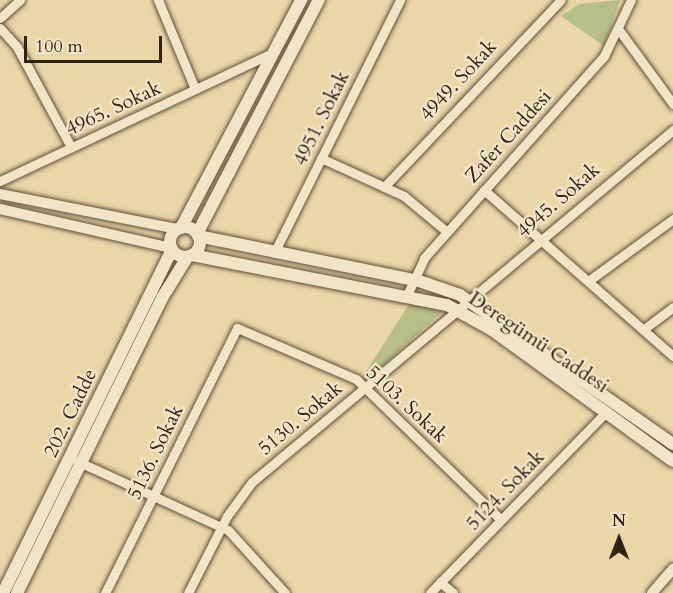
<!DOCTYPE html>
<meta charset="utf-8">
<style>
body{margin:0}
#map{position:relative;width:673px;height:593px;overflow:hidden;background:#ebd6a7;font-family:Cardo,serif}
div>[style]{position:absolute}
.green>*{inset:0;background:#b7be87}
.roads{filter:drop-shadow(0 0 2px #604f3a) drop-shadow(0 0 2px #604f3a)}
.minor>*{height:9px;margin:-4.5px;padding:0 4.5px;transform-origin:4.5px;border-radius:4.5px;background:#f2e4c6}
.tertiary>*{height:10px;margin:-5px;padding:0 5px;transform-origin:5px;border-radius:5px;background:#f2e4c6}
.secondary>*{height:12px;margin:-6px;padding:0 6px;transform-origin:6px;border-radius:6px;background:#f2e4c6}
.secondary>.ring{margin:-6px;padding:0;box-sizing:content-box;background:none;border:12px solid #f2e4c6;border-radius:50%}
span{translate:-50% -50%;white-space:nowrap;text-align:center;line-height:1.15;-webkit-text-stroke:5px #f2e4c6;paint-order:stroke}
.street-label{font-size:20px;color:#312216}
.north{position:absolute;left:589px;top:509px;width:60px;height:60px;-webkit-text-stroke:4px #f2e4c6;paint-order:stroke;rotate:0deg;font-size:16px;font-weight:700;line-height:24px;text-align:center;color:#312216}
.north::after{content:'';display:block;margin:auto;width:21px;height:27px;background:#312216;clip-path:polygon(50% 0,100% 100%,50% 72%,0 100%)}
.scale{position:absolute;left:24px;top:36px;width:138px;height:27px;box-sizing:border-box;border:3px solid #312216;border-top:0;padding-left:8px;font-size:18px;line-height:21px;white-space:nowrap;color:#312216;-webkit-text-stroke:4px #f2e4c6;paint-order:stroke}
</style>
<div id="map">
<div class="green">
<div style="clip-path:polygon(620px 0,604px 46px,561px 16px,579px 4px)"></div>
<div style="clip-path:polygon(411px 301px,443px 311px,368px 379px,364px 375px)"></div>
</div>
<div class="roads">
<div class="minor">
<div style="left:158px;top:0;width:96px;rotate:67.4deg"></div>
<div style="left:0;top:18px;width:27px;rotate:-42deg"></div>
<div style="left:0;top:28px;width:25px;rotate:48deg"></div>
<div style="left:17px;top:47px;width:114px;rotate:61.6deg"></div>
<div style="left:619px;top:30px;width:92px;rotate:53.9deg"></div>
<div style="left:321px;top:158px;width:91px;rotate:24.6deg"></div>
<div style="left:404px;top:196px;width:56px;rotate:39.9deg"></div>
<div style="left:0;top:181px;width:303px;rotate:-25.2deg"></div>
<div style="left:384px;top:187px;width:257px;rotate:-46.6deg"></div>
<div style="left:484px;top:190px;width:252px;rotate:41.3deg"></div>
<div style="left:274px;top:253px;width:283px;rotate:-63.5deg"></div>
<div style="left:591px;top:279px;width:102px;rotate:-36.2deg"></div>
<div style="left:408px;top:293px;width:38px;rotate:-65deg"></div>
<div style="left:424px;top:258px;width:271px;rotate:-48.3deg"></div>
<div style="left:604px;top:56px;width:62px;rotate:-64.3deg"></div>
<div style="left:644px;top:329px;width:36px;rotate:-37deg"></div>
<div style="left:77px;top:461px;width:166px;rotate:24.6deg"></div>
<div style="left:228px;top:530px;width:85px;rotate:47.9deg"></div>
<div style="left:440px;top:582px;width:17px;rotate:40deg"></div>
<div style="left:105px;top:593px;width:296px;rotate:-63.5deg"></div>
<div style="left:237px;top:328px;width:129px;rotate:23.2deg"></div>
<div style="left:356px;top:379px;width:202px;rotate:44.2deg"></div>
<div style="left:188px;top:593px;width:86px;rotate:-63.1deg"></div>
<div style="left:227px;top:516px;width:42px;rotate:-53.7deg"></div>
<div style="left:252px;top:482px;width:549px;rotate:-39.9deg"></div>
<div style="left:430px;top:593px;width:252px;rotate:-45.8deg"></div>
</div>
<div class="tertiary">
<div style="left:0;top:194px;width:180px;rotate:11.2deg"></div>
<div style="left:0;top:209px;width:175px;rotate:12.8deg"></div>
<div style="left:652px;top:593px;width:32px;rotate:-49deg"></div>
</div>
<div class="secondary">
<div class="ring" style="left:170px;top:227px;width:18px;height:18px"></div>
<div style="left:181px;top:228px;width:258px;rotate:-62.2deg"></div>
<div style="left:197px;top:234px;width:264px;rotate:-62.5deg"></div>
<div style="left:198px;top:236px;width:226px;rotate:11.5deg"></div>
<div style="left:419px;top:281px;width:43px;rotate:18.9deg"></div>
<div style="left:460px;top:295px;width:260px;rotate:35deg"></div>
<div style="left:192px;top:255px;width:260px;rotate:11.1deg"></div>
<div style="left:447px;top:305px;width:51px;rotate:29.1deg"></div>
<div style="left:492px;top:330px;width:223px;rotate:35.9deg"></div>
<div style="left:3px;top:593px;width:382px;rotate:-63.8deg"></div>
<div style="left:17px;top:593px;width:329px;rotate:-63.8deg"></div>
<div style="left:162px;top:298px;width:49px;rotate:-58.2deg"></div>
</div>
</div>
<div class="street-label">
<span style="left:458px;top:80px;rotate:-47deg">4949. Sokak</span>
<span style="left:113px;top:108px;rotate:-25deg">4965. Sokak</span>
<span style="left:321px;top:118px;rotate:-64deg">4951. Sokak</span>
<span style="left:508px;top:136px;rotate:-48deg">Zafer Caddesi</span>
<span style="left:558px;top:200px;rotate:-41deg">4945. Sokak</span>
<span style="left:539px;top:342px;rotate:34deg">Deregümü Caddesi</span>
<span style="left:407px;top:404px;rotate:43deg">5103. Sokak</span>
<span style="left:70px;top:413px;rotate:-64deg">202. Cadde</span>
<span style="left:300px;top:418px;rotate:-40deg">5130. Sokak</span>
<span style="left:155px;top:452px;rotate:-64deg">5136. Sokak</span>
<span style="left:505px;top:490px;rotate:-46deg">5124. Sokak</span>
</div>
<div class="north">N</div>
<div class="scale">100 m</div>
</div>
